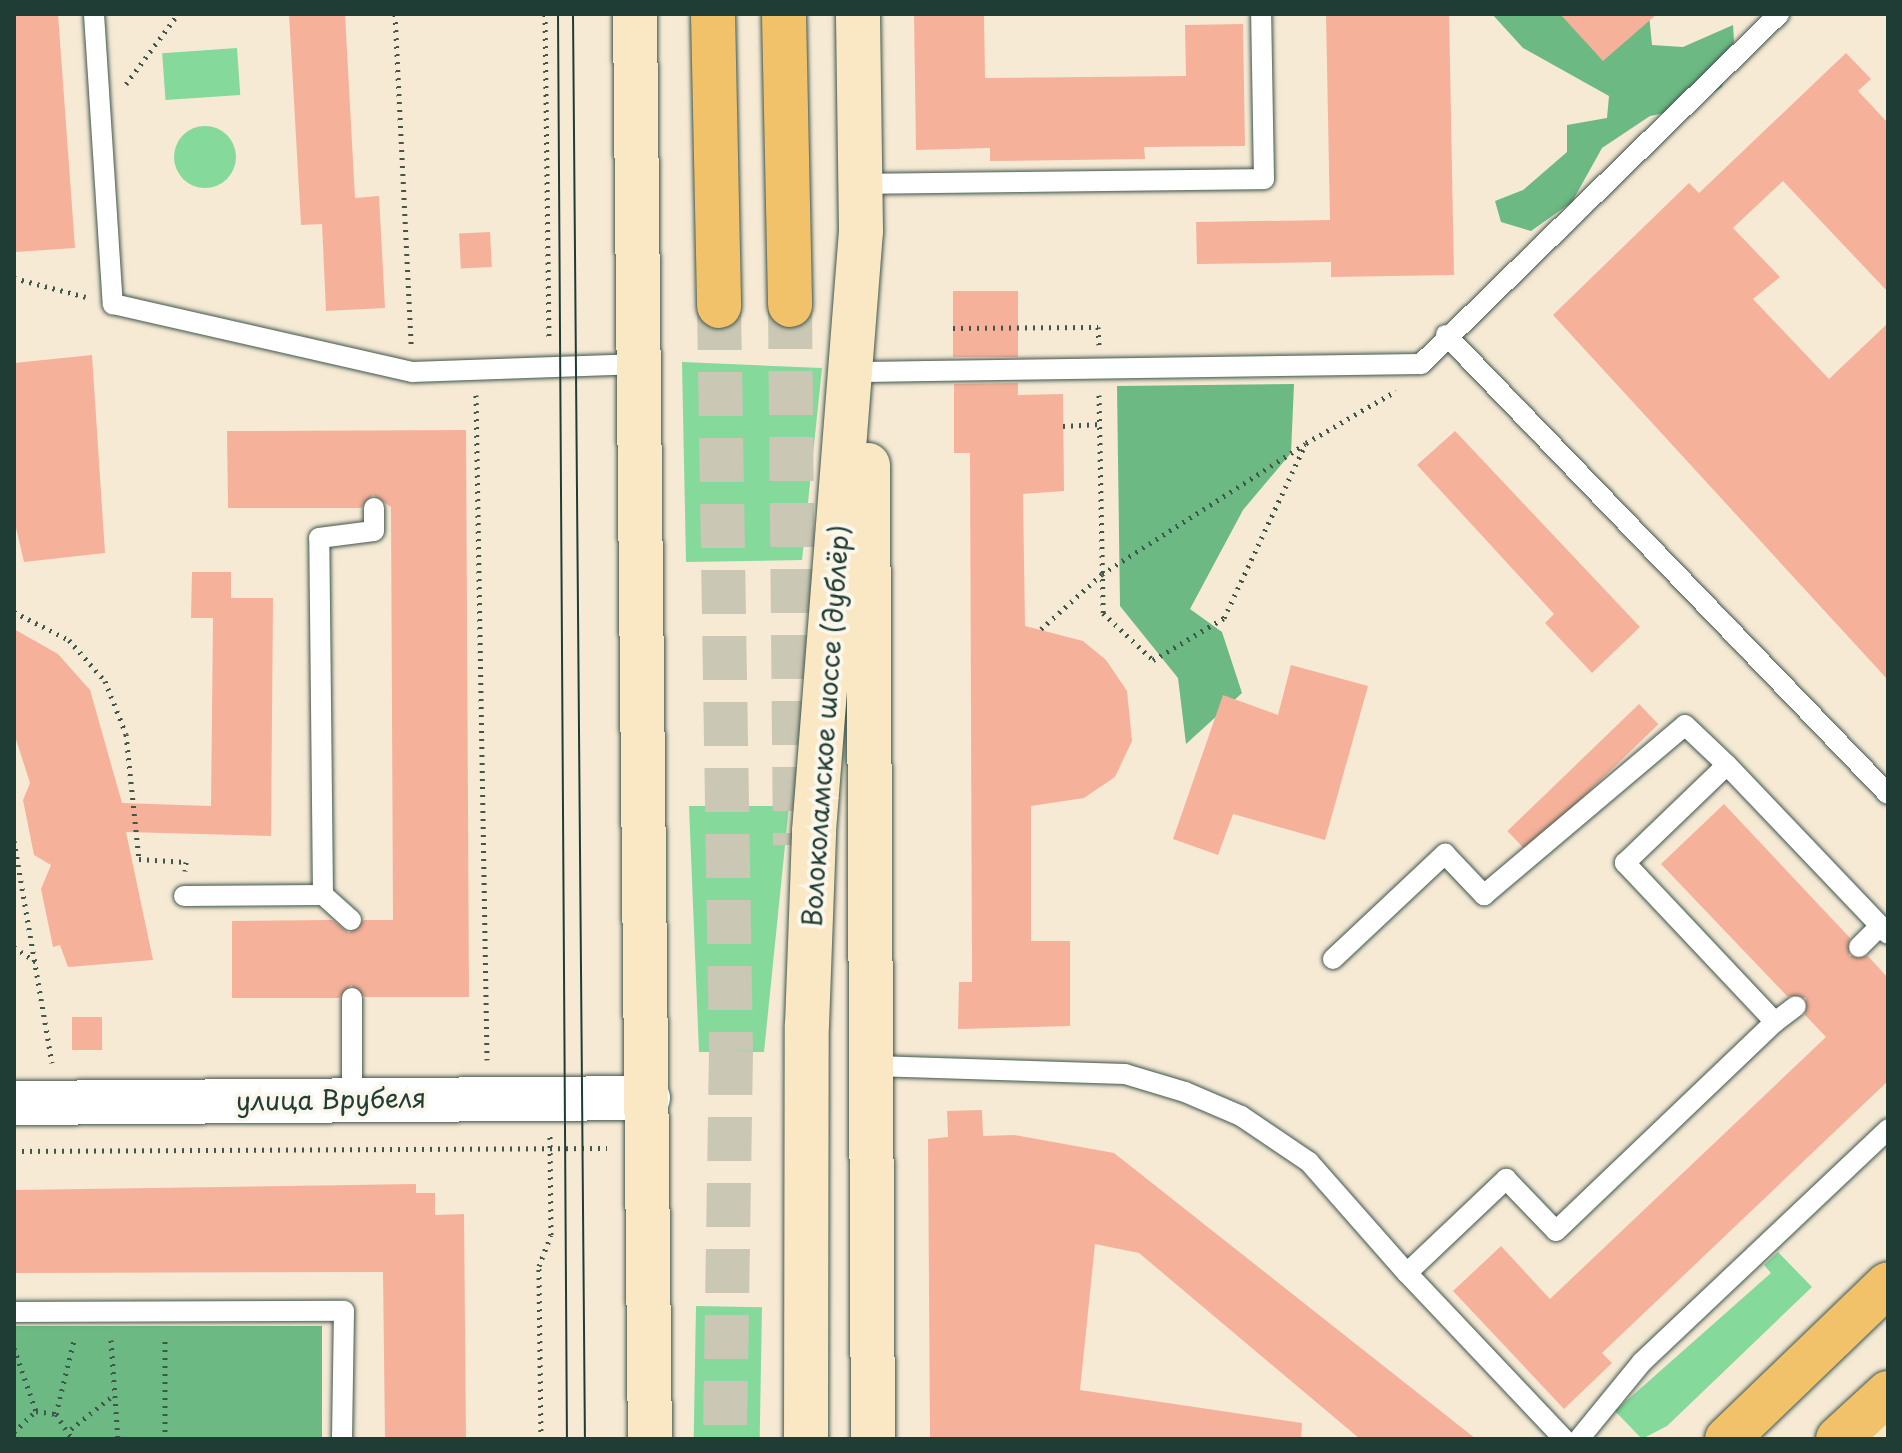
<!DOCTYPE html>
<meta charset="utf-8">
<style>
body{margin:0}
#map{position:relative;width:1902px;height:1453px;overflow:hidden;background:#f6ead5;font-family:"Playpen Sans",sans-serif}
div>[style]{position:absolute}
.green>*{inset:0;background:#85d99b;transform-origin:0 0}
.round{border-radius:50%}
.forest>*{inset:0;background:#6cb983;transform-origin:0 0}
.building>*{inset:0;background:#f6b19a;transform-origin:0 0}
.primary-tunnel>*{height:44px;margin-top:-22px;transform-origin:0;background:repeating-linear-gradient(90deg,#cbc7b5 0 44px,transparent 0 66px)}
.path>*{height:5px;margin-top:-2.5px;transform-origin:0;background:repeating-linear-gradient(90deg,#3f574c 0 2px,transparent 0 8px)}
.roads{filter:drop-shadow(0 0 2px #3f574c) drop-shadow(0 0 2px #3f574c)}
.service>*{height:20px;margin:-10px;padding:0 10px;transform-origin:10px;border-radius:10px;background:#fff}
.tertiary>*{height:44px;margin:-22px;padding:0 22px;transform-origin:22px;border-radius:22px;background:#fff}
.secondary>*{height:44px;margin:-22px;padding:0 22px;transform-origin:22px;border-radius:22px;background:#fae7c3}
.primary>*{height:44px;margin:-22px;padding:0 22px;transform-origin:22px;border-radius:22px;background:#f2c26a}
.tram>*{height:2px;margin:-1px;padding:0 1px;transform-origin:1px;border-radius:1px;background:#1f3d34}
span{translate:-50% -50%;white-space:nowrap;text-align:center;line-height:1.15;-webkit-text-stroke:8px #fbf7ec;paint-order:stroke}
.street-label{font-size:26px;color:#1f3d34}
.frame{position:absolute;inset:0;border:16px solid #1f3d34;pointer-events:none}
</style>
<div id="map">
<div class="green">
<div style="left:237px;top:48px;width:47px;height:75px;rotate:86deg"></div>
<div class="round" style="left:174px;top:126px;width:62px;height:62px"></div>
<div style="clip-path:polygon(682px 362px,822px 368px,802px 560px,686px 562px)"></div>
<div style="clip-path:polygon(689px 806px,789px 806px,764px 1052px,699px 1052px)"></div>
<div style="clip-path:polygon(1778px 1252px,1812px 1287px,1667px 1426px,1642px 1439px,1615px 1411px,1771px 1273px,1764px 1265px)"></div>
<div style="left:696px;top:1306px;width:66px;height:133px;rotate:1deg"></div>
</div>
<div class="forest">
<div style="clip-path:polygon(1492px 14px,1649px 14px,1652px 45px,1683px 47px,1733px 25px,1734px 41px,1722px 87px,1689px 108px,1650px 116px,1602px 148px,1572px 202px,1531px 231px,1501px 222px,1495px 201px,1523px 190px,1567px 152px,1567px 125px,1607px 118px,1609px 96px,1523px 48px)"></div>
<div style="clip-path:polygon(1294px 384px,1291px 453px,1243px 510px,1190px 609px,1222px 632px,1242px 693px,1186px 744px,1178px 678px,1120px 606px,1117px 386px)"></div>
<div style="left:14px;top:1326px;width:308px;height:113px"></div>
</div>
<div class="building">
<div style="clip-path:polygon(14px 14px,58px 14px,75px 248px,16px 252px)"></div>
<div style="clip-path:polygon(289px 14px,345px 14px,355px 198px,379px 196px,385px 308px,326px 311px,322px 224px,301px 225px)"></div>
<div style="clip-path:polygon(914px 14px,984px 14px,985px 78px,1186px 76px,1185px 25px,1243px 24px,1245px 146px,1144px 147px,1145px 159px,990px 161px,990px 148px,916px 150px)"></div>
<div style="clip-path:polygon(1326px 14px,1449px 14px,1454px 275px,1331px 277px,1331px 262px,1197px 264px,1196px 222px,1330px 220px)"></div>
<div style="clip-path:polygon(1560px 14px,1657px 14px,1603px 61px)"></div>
<div style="clip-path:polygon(1846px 53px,1871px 79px,1858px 91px,1888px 123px,1888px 292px,1783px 181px,1733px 228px,1780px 277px,1753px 299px,1829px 379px,1888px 323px,1888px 680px,1553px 315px,1689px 183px,1699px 193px)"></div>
<div style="left:490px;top:232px;width:35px;height:31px;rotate:87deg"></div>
<div style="left:1018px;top:291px;width:66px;height:65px;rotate:90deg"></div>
<div style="clip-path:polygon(92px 355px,105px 553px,24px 562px,14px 519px,14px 363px)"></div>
<div style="clip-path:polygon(1018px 383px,1018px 395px,1063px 394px,1064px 491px,1023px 494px,1025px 626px,1083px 641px,1106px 660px,1127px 691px,1132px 741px,1115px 777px,1084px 798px,1031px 806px,1031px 941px,1070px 941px,1070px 1026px,958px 1029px,959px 982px,972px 982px,970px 453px,954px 453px,954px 384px)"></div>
<div style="clip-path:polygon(466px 430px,469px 997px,365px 997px,351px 985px,339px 998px,232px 998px,232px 921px,332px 920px,349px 933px,364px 920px,393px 920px,391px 507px,373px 495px,361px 508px,228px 508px,227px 431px)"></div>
<div style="clip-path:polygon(1455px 431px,1640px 627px,1592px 673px,1545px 623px,1554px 614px,1417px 465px)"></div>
<div style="clip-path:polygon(192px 572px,231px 572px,231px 598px,273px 598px,271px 836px,126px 832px,153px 960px,68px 967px,60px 945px,53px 947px,41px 889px,51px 865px,34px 855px,23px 800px,30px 783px,14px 733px,14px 629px,58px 654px,90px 690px,122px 803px,211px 806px,213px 618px,191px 618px)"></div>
<div style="clip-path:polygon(1291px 665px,1368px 686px,1325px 840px,1233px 814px,1218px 855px,1173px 839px,1223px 695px,1278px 715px)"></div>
<div style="left:1639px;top:704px;width:28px;height:183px;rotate:46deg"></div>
<div style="clip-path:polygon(1724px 804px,1850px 938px,1849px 956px,1868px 956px,1888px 978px,1888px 1081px,1602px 1353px,1612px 1363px,1564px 1409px,1453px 1291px,1501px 1246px,1550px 1299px,1826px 1037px,1805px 1015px,1806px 998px,1787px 996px,1661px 864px)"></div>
<div style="left:72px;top:1017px;width:30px;height:33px"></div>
<div style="clip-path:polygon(982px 1110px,983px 1136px,1014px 1135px,1114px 1153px,1476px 1439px,1360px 1439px,1139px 1253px,1095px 1244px,1080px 1390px,1302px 1423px,1301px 1439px,930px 1439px,928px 1139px,948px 1137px,947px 1111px)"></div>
<div style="clip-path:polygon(416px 1184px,416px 1193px,435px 1193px,435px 1215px,464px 1214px,466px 1439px,385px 1439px,383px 1272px,14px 1273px,14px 1190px)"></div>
</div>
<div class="primary-tunnel">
<div style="left:790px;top:305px;width:540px;rotate:89.47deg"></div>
<div style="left:719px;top:306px;width:745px;rotate:89.08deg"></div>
<div style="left:731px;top:1051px;width:388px;rotate:90.9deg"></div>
</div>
<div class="path">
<div style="left:395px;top:14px;width:331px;rotate:87.2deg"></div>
<div style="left:545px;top:14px;width:327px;rotate:89.3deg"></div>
<div style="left:126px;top:84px;width:87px;rotate:-53.4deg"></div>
<div style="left:14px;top:278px;width:74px;rotate:14.8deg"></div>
<div style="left:953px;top:328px;width:145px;rotate:-0.4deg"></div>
<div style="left:1098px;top:327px;width:18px;rotate:87deg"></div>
<div style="left:476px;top:395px;width:665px;rotate:89.05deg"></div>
<div style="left:1099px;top:395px;width:218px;rotate:88.9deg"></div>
<div style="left:1103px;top:613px;width:69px;rotate:43.2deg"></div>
<div style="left:1153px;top:660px;width:82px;rotate:-30.6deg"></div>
<div style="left:1224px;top:618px;width:193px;rotate:-64.9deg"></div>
<div style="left:1306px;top:443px;width:104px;rotate:-30deg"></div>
<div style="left:1063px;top:426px;width:37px;rotate:-3deg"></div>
<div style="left:14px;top:612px;width:62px;rotate:27deg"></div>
<div style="left:69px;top:640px;width:55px;rotate:48.7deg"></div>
<div style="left:105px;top:681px;width:57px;rotate:68.4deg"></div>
<div style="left:126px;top:734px;width:126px;rotate:84.1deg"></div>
<div style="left:139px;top:859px;width:47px;rotate:3.7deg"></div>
<div style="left:186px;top:862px;width:9px;rotate:96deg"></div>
<div style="left:1041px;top:629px;width:82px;rotate:-42deg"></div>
<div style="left:1102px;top:574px;width:241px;rotate:-32.6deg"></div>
<div style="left:14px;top:841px;width:225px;rotate:80.3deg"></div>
<div style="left:14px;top:947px;width:30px;rotate:34deg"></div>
<div style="left:14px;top:1151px;width:593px;rotate:-0.29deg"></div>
<div style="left:111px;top:1340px;width:99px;rotate:86deg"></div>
<div style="left:14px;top:1348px;width:67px;rotate:70.8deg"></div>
<div style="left:56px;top:1414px;width:76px;rotate:-76.3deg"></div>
<div style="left:71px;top:1429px;width:56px;rotate:-38.5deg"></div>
<div style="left:14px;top:1432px;width:30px;rotate:-44deg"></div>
<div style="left:36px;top:1411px;width:20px;rotate:9deg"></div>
<div style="left:56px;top:1414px;width:30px;rotate:57deg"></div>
<div style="left:165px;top:1439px;width:103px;rotate:-90deg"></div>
<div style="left:541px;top:1439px;width:173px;rotate:-90.7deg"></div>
<div style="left:539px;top:1266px;width:33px;rotate:-69deg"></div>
<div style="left:551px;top:1235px;width:99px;rotate:-90.6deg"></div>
</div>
<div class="roads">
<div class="service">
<div style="left:94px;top:14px;width:291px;rotate:86.3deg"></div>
<div style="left:113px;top:304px;width:307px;rotate:12.8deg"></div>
<div style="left:412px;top:372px;width:229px;rotate:-2deg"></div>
<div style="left:862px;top:184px;width:402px;rotate:-0.7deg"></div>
<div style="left:1264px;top:179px;width:165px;rotate:-91deg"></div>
<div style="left:1446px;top:335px;width:637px;rotate:46.08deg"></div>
<div style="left:865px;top:372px;width:556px;rotate:-0.82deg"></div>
<div style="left:1421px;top:364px;width:501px;rotate:-44.35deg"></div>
<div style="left:184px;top:896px;width:139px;rotate:-0.4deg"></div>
<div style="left:351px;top:920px;width:38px;rotate:-138deg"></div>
<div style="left:323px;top:895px;width:357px;rotate:-90.6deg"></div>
<div style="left:319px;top:538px;width:55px;rotate:-7.3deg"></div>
<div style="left:374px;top:531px;width:23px;rotate:-90deg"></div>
<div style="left:1859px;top:947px;width:30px;rotate:-45deg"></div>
<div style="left:1333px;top:959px;width:154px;rotate:-43.2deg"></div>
<div style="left:1445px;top:854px;width:57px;rotate:46.4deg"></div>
<div style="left:1484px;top:895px;width:263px;rotate:-40.2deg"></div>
<div style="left:1685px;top:725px;width:58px;rotate:43.6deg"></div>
<div style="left:1775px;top:1022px;width:26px;rotate:-37deg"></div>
<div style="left:874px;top:1066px;width:251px;rotate:1.8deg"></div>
<div style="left:1125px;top:1074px;width:63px;rotate:16.7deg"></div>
<div style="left:1185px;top:1092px;width:61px;rotate:23.2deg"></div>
<div style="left:1241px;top:1116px;width:82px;rotate:34.1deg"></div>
<div style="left:1309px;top:1162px;width:148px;rotate:48.6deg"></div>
<div style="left:352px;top:1098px;width:100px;rotate:-90deg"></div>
<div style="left:14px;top:1312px;width:330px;rotate:-0.2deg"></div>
<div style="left:344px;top:1311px;width:128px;rotate:90.9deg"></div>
<div style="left:1564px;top:1439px;width:228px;rotate:-133.4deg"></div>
<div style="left:1407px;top:1273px;width:137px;rotate:-43.5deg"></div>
<div style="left:1506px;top:1179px;width:72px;rotate:46.1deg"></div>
<div style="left:1556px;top:1231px;width:303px;rotate:-43.7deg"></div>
<div style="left:1775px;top:1022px;width:219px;rotate:-133.3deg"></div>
<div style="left:1625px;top:863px;width:141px;rotate:-43.9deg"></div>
<div style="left:1727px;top:765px;width:233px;rotate:46.4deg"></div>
<div style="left:1579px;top:1439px;width:99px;rotate:-50.7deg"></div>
<div style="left:1642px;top:1362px;width:339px;rotate:-43.4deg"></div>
</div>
<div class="tertiary">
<div style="left:14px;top:1103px;width:634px;rotate:-0.45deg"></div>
</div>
<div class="secondary">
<div style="left:635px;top:14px;width:1425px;rotate:89.4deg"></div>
<div style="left:868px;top:465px;width:974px;rotate:89.71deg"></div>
<div style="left:806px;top:1439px;width:414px;rotate:-89.9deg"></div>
<div style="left:807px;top:1025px;width:194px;rotate:-87.9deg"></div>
<div style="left:814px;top:831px;width:602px;rotate:-85.52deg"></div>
<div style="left:861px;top:231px;width:217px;rotate:-90.8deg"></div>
<div style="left:1874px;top:1439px;width:24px;rotate:-54deg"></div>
</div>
<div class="primary">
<div style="left:713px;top:14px;width:292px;rotate:88.8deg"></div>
<div style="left:784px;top:14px;width:291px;rotate:88.8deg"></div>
<div style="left:1727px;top:1439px;width:223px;rotate:-43.9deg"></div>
<div style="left:1838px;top:1439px;width:68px;rotate:-42.6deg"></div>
</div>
</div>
<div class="tram">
<div style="left:558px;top:14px;width:1425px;rotate:89.64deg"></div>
<div style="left:573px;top:14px;width:1425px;rotate:89.52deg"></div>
</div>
<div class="street-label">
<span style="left:825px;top:726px;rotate:-86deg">Волоколамское шоссе (дублёр)</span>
<span style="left:331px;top:1099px;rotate:-1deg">улица Врубеля</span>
</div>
<div class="frame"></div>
</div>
